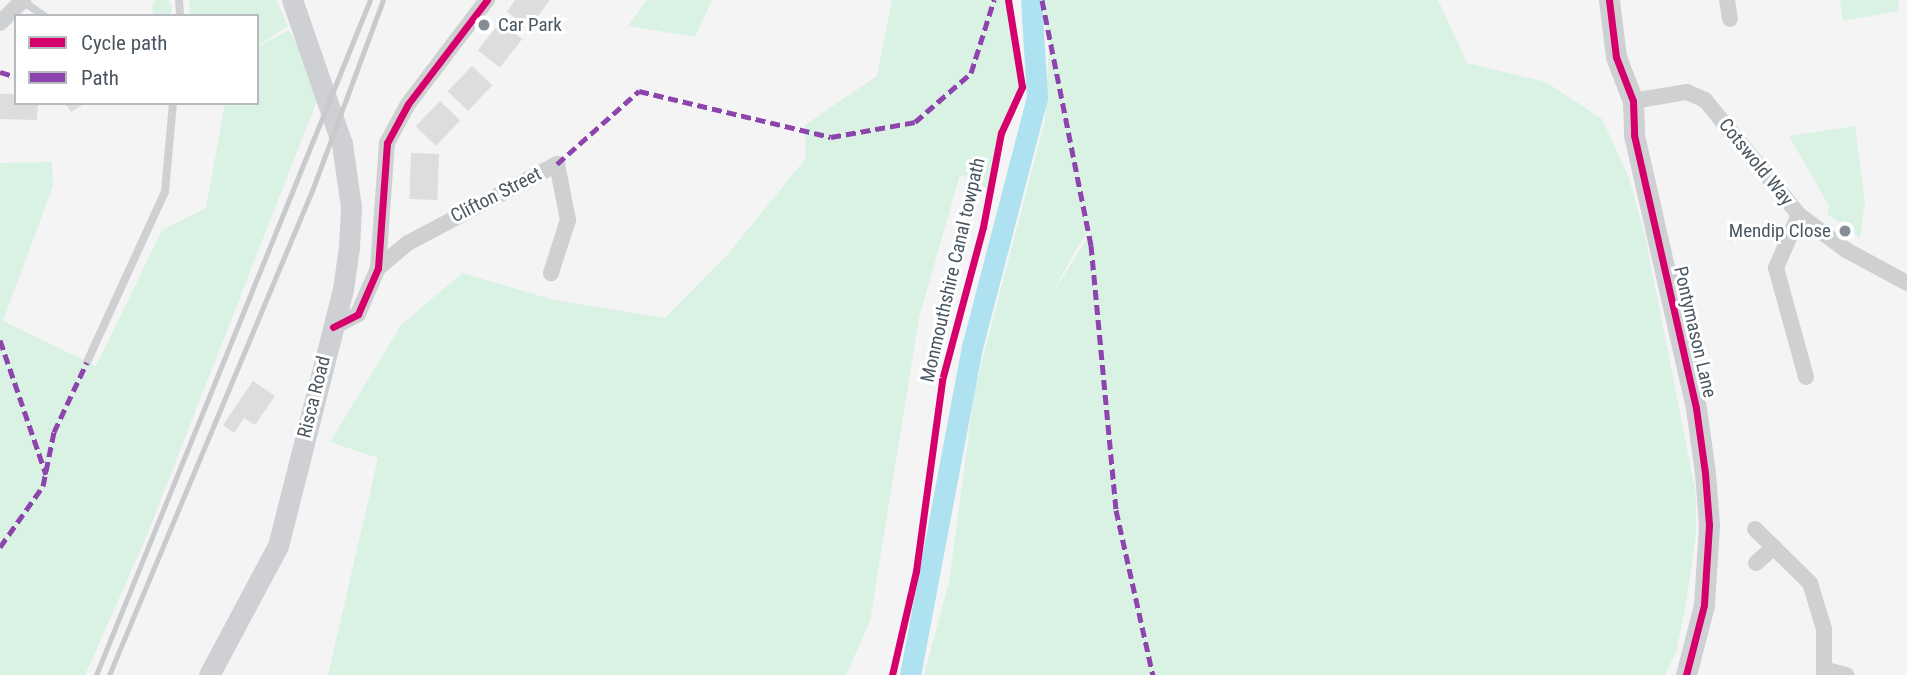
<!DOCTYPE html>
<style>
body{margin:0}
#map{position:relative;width:1907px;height:675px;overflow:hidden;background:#f4f4f4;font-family:"Roboto Condensed",sans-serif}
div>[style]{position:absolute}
.green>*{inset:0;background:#d9f2e3}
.round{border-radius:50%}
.canal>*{height:21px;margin:-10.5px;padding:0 10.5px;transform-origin:10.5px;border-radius:10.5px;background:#aee2f0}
.building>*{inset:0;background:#ddddde;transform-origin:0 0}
.lane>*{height:8px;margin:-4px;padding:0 4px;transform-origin:4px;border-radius:4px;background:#ced0d2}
.street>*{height:16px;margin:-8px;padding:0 8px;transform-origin:8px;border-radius:8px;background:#ced0d2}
.secondary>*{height:21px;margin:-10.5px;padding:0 10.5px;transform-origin:10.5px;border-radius:10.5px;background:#ced0d4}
.rail>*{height:5px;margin:-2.5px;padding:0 2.5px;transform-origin:2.5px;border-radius:2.5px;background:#c9cacc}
.quiet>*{height:5px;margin-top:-2.5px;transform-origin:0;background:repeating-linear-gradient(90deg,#8e44ad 0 10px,transparent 0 15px)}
.cycleway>*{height:7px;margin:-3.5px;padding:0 3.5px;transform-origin:3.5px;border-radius:3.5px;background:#d6006c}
.dots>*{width:19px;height:19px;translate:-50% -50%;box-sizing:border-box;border:4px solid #fff;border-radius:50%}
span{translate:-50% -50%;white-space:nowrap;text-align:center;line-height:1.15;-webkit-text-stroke:6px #fff;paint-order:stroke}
.poi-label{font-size:19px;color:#4a5661}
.left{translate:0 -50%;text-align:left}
.right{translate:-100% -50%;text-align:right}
.street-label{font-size:19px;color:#4a5661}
.legend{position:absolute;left:14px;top:14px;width:245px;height:91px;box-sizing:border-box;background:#fff;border:2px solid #b7bbc0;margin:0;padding:9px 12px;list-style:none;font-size:21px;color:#4a5661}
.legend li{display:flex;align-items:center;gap:14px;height:35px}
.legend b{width:35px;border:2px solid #b7bbc0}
</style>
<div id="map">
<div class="green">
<div class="round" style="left:152px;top:-2px;width:20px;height:20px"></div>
<div style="clip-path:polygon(189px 0,276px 0,288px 26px,257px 46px,257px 16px,190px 16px)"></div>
<div style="clip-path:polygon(647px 0,712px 0,695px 37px,628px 26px)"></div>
<div style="clip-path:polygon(892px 0,1008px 0,1022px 87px,1001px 133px,990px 190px,960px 175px,919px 318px,870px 621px,846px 675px,328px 675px,378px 458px,330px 442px,401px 325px,462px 273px,554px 300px,665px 318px,728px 254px,806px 158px,805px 125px,877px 76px)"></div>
<div style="clip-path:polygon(evenodd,1042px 0,1438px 0,1467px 63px,1546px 82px,1602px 119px,1629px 178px,1645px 236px,1696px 494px,1696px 534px,1686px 604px,1676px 652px,1665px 675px,924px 675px,949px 582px,975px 388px,1045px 120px,1049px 45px,1042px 0,1091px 228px,1089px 236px,1052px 294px,1075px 251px,1091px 228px)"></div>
<div style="clip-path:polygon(1840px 0,1898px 0,1899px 11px,1843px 21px)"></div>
<div style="clip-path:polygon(289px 30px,322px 88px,145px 540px,85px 675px,0 675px,0 163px,52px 162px,53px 186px,3px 321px,96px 366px,162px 230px,206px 208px,225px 103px,257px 103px,257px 47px)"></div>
<div style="clip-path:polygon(1855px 126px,1865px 202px,1860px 238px,1827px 214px,1829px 206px,1789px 136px)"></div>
</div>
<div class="canal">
<div style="left:910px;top:675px;width:334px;rotate:-79.3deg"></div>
<div style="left:972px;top:347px;width:258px;rotate:-75.4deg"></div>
<div style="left:1037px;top:97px;width:97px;rotate:-93.5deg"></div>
</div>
<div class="building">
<div style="clip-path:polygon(515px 0,550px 0,529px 28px,507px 12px)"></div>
<div style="left:500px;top:22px;width:28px;height:36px;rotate:38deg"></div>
<div style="left:472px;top:66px;width:28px;height:35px;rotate:44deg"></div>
<div style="clip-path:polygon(0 94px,16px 94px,16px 103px,38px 103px,37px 120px,0 119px)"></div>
<div style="left:440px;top:101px;width:28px;height:35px;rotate:44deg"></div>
<div style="clip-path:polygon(65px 103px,86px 103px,71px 112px)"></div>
<div style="left:411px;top:153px;width:28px;height:46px;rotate:2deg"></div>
<div style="clip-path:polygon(253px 381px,275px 396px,255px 425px,244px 418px,234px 433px,223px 425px)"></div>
</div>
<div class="lane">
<div style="left:179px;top:0;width:16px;rotate:86deg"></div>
<div style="left:24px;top:2px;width:24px;rotate:35deg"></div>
<div style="left:87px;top:362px;width:187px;rotate:-65.4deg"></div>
<div style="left:165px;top:192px;width:89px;rotate:-84.9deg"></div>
</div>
<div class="street">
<div style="left:1727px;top:0;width:19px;rotate:81deg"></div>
<div style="left:0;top:23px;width:33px;rotate:-45deg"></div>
<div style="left:1633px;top:101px;width:55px;rotate:-9.5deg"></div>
<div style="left:1687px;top:92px;width:20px;rotate:24deg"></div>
<div style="left:1705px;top:100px;width:149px;rotate:50.7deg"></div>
<div style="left:1799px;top:215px;width:59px;rotate:36.7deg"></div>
<div style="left:1846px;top:250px;width:69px;rotate:28.4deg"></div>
<div style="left:1799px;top:215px;width:58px;rotate:113.5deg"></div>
<div style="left:1776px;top:268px;width:113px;rotate:74.6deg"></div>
<div style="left:378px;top:268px;width:39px;rotate:-40deg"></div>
<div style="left:408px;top:243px;width:169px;rotate:-27.9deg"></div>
<div style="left:557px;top:164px;width:57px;rotate:78.9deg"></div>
<div style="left:568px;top:220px;width:56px;rotate:107.8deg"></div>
<div style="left:333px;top:327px;width:28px;rotate:-27deg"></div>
<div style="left:358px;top:314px;width:50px;rotate:-66.5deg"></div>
<div style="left:378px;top:268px;width:125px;rotate:-85.9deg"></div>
<div style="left:387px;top:143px;width:44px;rotate:-61.7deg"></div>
<div style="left:408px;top:104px;width:131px;rotate:-52.8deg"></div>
<div style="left:1755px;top:529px;width:77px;rotate:44.5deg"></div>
<div style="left:1810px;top:583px;width:48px;rotate:73.1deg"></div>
<div style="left:1824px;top:629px;width:46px;rotate:90deg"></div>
<div style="left:1756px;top:563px;width:24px;rotate:-42deg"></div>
<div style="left:1827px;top:670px;width:20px;rotate:15deg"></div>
</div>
<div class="secondary">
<div style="left:1609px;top:0;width:57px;rotate:83deg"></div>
<div style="left:1616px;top:57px;width:47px;rotate:68.9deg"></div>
<div style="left:1633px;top:101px;width:34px;rotate:88deg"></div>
<div style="left:1634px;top:135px;width:280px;rotate:77.2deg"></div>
<div style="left:1696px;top:408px;width:66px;rotate:82.1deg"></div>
<div style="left:1705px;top:473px;width:52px;rotate:85.6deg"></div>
<div style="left:1709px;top:525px;width:80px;rotate:93.6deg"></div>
<div style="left:1704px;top:605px;width:72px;rotate:104.4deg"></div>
<div style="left:209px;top:675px;width:146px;rotate:-61.9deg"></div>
<div style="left:278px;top:546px;width:265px;rotate:-75.8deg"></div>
<div style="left:343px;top:289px;width:42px;rotate:-81.9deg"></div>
<div style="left:349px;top:247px;width:40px;rotate:-87.1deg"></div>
<div style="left:351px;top:207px;width:64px;rotate:-98.1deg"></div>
<div style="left:342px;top:144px;width:152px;rotate:-109.1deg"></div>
</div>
<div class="rail">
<div style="left:96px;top:675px;width:728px;rotate:-67.91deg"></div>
<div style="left:109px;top:675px;width:528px;rotate:-67.27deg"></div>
<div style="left:313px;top:188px;width:201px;rotate:-69.6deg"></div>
</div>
<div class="quiet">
<div style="left:1042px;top:0;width:250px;rotate:78.7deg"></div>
<div style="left:1091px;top:245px;width:266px;rotate:84.6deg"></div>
<div style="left:1116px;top:510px;width:169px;rotate:77.4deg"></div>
<div style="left:0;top:72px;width:17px;rotate:17deg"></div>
<div style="left:557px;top:164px;width:110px;rotate:-41.7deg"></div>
<div style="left:639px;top:91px;width:197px;rotate:13.5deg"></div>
<div style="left:831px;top:137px;width:85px;rotate:-10.1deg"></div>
<div style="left:915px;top:122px;width:74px;rotate:-41.2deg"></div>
<div style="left:971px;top:73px;width:77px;rotate:-72.5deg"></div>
<div style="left:0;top:340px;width:142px;rotate:71.1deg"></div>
<div style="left:0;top:547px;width:75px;rotate:-54.8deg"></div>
<div style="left:43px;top:486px;width:55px;rotate:-78.5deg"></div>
<div style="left:54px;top:432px;width:77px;rotate:-64.8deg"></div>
</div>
<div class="cycleway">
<div style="left:1609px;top:0;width:57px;rotate:83deg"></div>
<div style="left:1616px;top:57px;width:47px;rotate:68.9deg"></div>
<div style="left:1633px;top:101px;width:34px;rotate:88deg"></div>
<div style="left:1634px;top:135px;width:280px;rotate:77.2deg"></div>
<div style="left:1696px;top:408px;width:66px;rotate:82.1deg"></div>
<div style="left:1705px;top:473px;width:52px;rotate:85.6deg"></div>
<div style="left:1709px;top:525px;width:80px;rotate:93.6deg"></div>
<div style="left:1704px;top:605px;width:72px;rotate:104.4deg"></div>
<div style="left:333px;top:327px;width:28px;rotate:-27deg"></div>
<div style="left:358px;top:314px;width:50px;rotate:-66.5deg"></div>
<div style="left:378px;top:268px;width:125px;rotate:-85.9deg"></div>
<div style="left:387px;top:143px;width:44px;rotate:-61.7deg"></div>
<div style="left:408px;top:104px;width:131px;rotate:-52.8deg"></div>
<div style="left:892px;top:675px;width:107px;rotate:-77deg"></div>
<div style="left:916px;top:571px;width:193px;rotate:-82.2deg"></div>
<div style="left:942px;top:380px;width:158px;rotate:-75deg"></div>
<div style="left:983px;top:227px;width:96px;rotate:-79.2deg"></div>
<div style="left:1001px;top:133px;width:51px;rotate:-65.5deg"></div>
<div style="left:1022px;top:87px;width:88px;rotate:-99.1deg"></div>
</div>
<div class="dots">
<div style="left:484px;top:25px;background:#868d94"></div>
<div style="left:1845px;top:231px;background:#868d94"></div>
</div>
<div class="poi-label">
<span class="left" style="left:498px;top:25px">Car Park</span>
<span class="right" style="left:1831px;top:231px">Mendip Close</span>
</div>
<div class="street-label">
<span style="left:1756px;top:162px;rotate:51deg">Cotswold Way</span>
<span style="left:496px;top:195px;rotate:-27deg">Clifton Street</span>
<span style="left:953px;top:270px;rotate:-77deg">Monmouthshire Canal towpath</span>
<span style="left:1695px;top:332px;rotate:77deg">Pontymason Lane</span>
<span style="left:314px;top:397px;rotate:-76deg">Risca Road</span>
</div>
<ul class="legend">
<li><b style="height:9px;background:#d6006c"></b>Cycle path</li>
<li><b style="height:9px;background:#8e44ad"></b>Path</li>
</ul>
</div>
